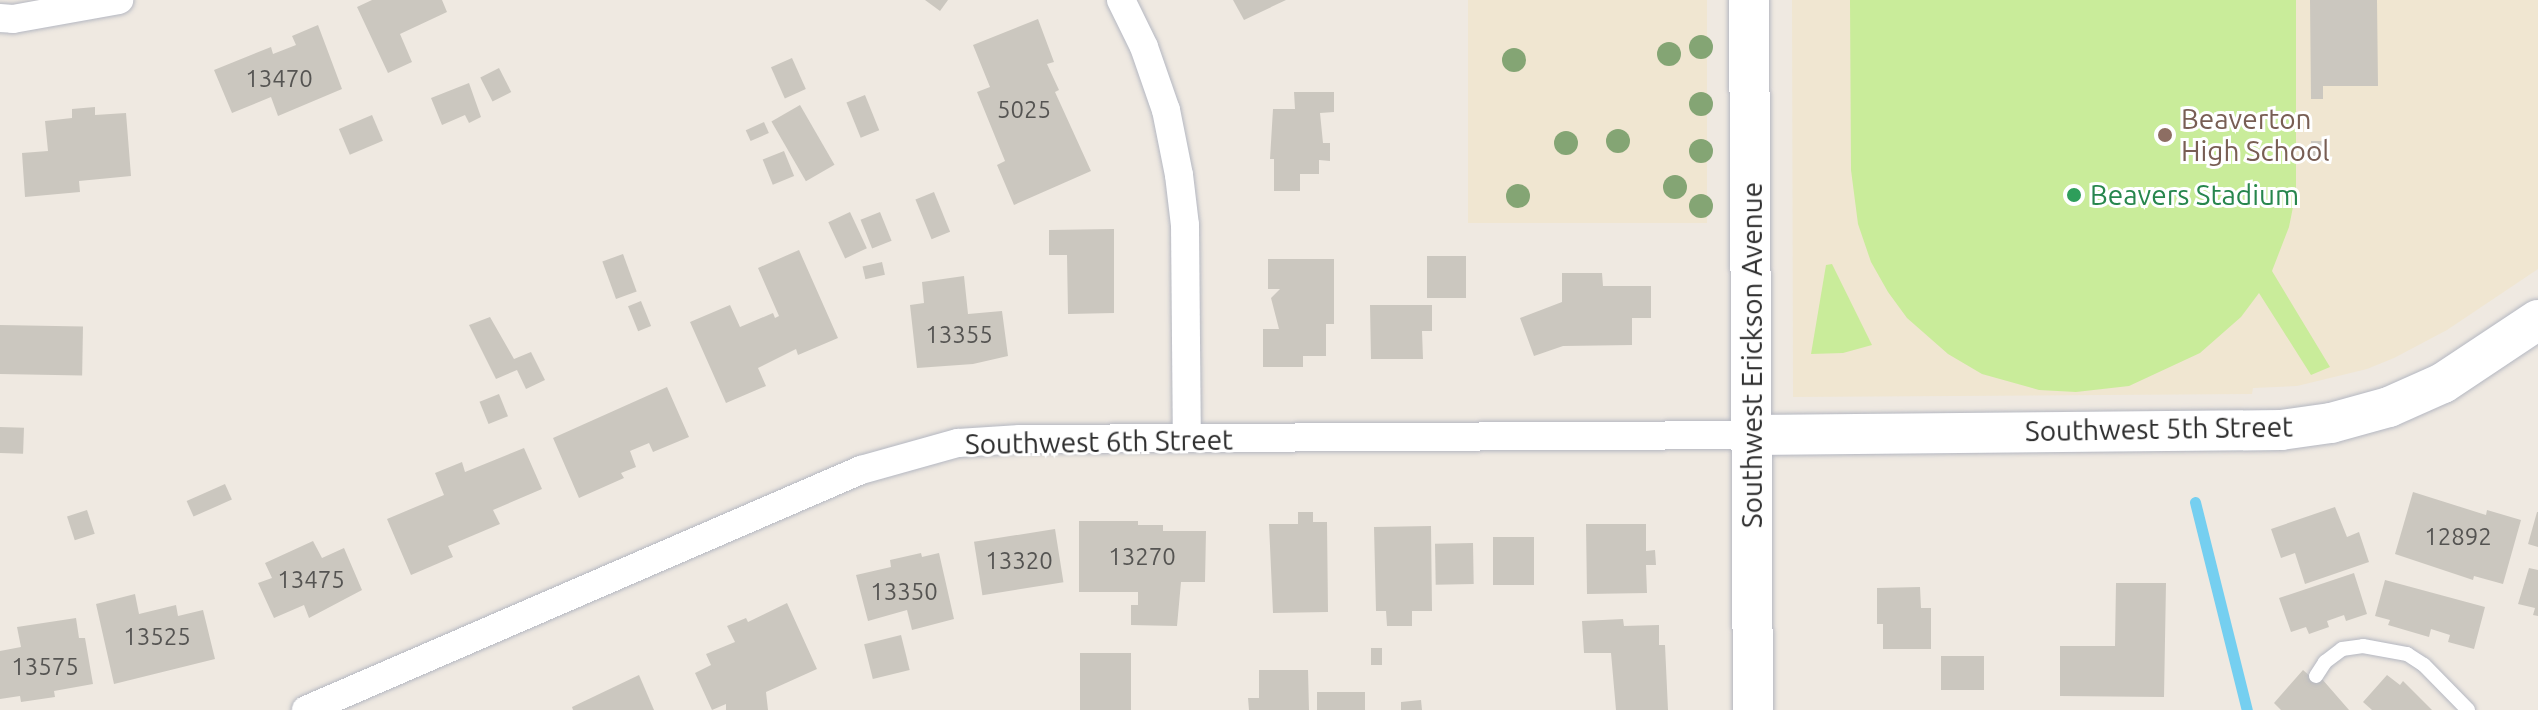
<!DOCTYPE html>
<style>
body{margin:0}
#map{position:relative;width:2538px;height:710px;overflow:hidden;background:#efe9e1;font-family:Ubuntu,sans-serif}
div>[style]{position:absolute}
.education>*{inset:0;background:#f0e6d1;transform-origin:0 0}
.pitch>*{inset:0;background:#c9ec9a}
.stream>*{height:11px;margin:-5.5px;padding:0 5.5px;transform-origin:5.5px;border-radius:5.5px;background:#75cff0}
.building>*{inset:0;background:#cbc7bf;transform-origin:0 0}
.roads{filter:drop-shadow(0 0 2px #b4b7c1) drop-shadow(0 0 2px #b4b7c1)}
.lane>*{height:14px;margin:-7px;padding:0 7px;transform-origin:7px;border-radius:7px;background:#fff}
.street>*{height:28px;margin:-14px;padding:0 14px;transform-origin:14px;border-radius:14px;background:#fff}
.secondary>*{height:40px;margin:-20px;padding:0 20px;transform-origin:20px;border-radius:20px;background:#fff}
.trees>*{width:24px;height:24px;margin:-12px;border-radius:50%;background:#84a574}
.dots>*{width:22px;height:22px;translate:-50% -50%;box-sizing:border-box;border:4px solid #fff;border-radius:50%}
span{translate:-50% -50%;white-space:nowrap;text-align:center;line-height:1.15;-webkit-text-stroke:6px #fff;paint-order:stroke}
.number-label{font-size:24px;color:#555452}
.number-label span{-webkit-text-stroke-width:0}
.education-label{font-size:28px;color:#785e54}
.left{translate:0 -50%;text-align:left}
.leisure-label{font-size:28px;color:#27864d}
.street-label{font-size:28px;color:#2e2e2e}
</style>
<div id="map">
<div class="education">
<div style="left:1468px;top:0;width:239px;height:223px"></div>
<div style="clip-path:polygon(1792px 0,2538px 0,2538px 269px,2447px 330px,2394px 358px,2367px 369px,2297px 386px,2253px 388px,2252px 394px,1793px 397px)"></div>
</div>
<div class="pitch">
<div style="clip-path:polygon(1850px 0,2296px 0,2296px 192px,2289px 227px,2272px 271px,2330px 367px,2311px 375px,2259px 293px,2241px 317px,2200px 353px,2129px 386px,2076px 392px,2039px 390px,1982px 374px,1948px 354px,1907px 318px,1888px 292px,1871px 262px,1858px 224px,1851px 170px)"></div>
<div style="clip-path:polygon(1832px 264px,1872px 345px,1843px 353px,1811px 354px,1826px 265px)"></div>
</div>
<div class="stream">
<div style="left:2195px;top:502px;width:214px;rotate:76deg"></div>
</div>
<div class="building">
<div style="clip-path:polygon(372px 0,442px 0,447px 12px,400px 34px,412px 62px,388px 73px,357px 7px)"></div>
<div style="clip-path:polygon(925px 0,948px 0,940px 11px)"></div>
<div style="clip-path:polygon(1233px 0,1286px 0,1244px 20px)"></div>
<div style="clip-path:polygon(2310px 0,2377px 0,2378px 86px,2323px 86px,2323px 99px,2311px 99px)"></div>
<div style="clip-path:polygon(1038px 19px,1054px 62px,1047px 64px,1059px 90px,1055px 92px,1091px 171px,1014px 205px,997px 165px,1005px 161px,977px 92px,990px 87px,973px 45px)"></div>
<div style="clip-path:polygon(318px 25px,342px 89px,278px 116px,271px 97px,232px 113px,214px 70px,271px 47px,273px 54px,296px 45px,292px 36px)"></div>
<div style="left:792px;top:58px;width:34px;height:23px;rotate:66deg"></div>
<div style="left:499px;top:68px;width:27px;height:21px;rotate:63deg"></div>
<div style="clip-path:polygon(469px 83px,481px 117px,469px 123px,465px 115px,442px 125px,431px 98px)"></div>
<div style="clip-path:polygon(1294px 92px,1334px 92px,1334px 112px,1320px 113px,1323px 143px,1330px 143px,1330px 161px,1319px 160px,1319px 174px,1300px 174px,1300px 191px,1274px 191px,1274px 159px,1270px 159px,1273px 109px,1295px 109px)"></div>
<div style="left:865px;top:95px;width:38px;height:20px;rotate:68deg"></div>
<div style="left:800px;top:105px;width:69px;height:33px;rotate:60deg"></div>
<div style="clip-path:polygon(95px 107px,95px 115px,126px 113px,131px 176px,79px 181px,80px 192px,25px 197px,22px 153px,48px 151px,45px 121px,72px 118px,72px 109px)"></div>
<div style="left:372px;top:115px;width:28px;height:36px;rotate:67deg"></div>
<div style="left:764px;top:122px;width:12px;height:20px;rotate:66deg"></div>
<div style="left:2311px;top:141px;width:13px;height:20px"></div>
<div style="left:784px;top:151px;width:27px;height:23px;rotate:68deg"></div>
<div style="left:934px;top:192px;width:43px;height:20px;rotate:68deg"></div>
<div style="left:850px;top:212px;width:40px;height:24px;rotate:65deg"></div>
<div style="left:880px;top:212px;width:31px;height:21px;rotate:68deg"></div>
<div style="clip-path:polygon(1114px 229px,1114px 313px,1068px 314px,1067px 255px,1049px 255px,1049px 230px)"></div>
<div style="clip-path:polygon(799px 250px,838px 338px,798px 355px,796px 349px,758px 368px,766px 386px,726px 403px,690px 322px,730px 305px,740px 327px,773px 313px,775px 318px,779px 316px,758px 268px)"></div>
<div style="left:623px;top:254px;width:40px;height:22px;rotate:70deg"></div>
<div style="left:1427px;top:256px;width:39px;height:42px"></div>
<div style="clip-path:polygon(1268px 259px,1334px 259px,1334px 324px,1326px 324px,1326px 356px,1303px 356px,1303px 367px,1263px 367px,1263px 329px,1279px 329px,1271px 298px,1280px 289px,1268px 289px)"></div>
<div style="left:882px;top:262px;width:13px;height:20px;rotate:77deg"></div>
<div style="clip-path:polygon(1562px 273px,1602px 273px,1603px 286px,1651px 286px,1651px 318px,1632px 318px,1632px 345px,1563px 346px,1534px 356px,1520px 318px,1562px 302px)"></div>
<div style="clip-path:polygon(964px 276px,968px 314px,1002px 311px,1008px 356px,973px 364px,917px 368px,910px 305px,924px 303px,922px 282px)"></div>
<div style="left:641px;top:301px;width:27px;height:14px;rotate:68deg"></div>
<div style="clip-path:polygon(1370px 305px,1432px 305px,1432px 331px,1422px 331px,1423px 359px,1371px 359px)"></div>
<div style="clip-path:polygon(490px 317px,514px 359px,531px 352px,545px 380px,526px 389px,517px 370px,496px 379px,469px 325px)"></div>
<div style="left:0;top:325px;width:83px;height:49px;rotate:1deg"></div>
<div style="clip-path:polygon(667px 387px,689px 437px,653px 452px,649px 443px,630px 451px,636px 467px,621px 473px,624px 478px,579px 498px,553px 438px)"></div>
<div style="left:499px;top:394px;width:24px;height:21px;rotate:68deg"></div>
<div style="left:0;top:427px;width:24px;height:26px;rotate:2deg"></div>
<div style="clip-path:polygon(524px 448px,542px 489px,493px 510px,500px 524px,448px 546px,453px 557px,411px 575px,387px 519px,444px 495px,435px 473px,462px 462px,465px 472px)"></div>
<div style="left:225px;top:484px;width:17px;height:42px;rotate:66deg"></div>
<div style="clip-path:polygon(2413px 492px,2486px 515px,2487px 510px,2521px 520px,2503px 584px,2474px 576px,2473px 580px,2395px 554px)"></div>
<div style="clip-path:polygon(2335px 507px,2347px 537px,2359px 532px,2369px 562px,2305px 584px,2295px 553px,2281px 558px,2271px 529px)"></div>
<div style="left:87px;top:510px;width:25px;height:21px;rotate:72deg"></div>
<div style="clip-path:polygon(1298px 512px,1313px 512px,1313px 522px,1327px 522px,1328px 612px,1273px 613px,1269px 524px,1298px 524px)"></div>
<div style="clip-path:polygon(2537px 512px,2538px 512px,2538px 547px,2528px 544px)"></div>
<div style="clip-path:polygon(1079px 521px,1138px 521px,1138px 525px,1163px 525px,1163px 531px,1206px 531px,1205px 582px,1181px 582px,1177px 626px,1131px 625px,1131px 605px,1138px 605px,1138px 592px,1079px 592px)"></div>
<div style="clip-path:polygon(1586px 524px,1646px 524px,1646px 551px,1655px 550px,1656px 565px,1646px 565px,1647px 593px,1587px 594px)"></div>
<div style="clip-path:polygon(1431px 526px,1432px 611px,1412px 611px,1412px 626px,1387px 626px,1386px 611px,1376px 611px,1374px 527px)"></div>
<div style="left:1055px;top:529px;width:54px;height:82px;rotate:81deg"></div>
<div style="left:1493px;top:537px;width:41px;height:48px"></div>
<div style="clip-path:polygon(313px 541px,322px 558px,344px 548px,362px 590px,309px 618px,304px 605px,274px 618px,258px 583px,272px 578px,265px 563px)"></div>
<div style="left:1473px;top:543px;width:41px;height:38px;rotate:89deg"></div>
<div style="clip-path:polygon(921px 553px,922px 557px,939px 553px,954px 619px,912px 630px,907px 610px,868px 621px,856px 575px,891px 567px,890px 560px)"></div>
<div style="clip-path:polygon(2529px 568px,2538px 570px,2538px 616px,2533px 615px,2535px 608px,2518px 604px)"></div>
<div style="clip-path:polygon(2354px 573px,2367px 614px,2346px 621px,2344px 615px,2327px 621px,2329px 627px,2309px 634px,2306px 627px,2291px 632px,2279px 598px)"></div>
<div style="clip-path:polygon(2385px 580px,2485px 607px,2474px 649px,2448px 642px,2450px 635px,2431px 629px,2429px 637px,2388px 625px,2390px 620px,2375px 616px)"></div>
<div style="clip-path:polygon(2116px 583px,2166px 583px,2164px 697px,2060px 696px,2060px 646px,2115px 646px)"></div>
<div style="clip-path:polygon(1920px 587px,1921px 608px,1931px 608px,1931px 649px,1883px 649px,1883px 624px,1877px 624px,1877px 588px)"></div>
<div style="clip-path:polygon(135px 594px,139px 614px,176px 605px,178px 616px,203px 610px,215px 659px,114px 684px,96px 604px)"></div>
<div style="clip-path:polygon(787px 603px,817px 669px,766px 692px,768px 710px,726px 710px,726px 704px,712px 710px,695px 673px,711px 665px,706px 654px,735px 642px,727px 626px,746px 618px,748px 622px)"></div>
<div style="clip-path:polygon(76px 618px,79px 638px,85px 638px,93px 684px,54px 691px,55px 697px,21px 702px,20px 696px,0 699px,0 651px,21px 647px,17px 627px)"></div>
<div style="clip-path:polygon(1623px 619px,1624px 626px,1659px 625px,1659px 645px,1665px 645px,1668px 710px,1616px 710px,1611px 653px,1584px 653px,1582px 621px)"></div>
<div style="left:901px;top:635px;width:36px;height:38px;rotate:76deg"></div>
<div style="left:1371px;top:648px;width:11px;height:17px"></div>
<div style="left:1080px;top:653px;width:51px;height:57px"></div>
<div style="left:1941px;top:656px;width:43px;height:34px"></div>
<div style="clip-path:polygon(1259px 670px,1308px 670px,1309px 710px,1249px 710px,1248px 698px,1259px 698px)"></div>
<div style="clip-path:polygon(2303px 670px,2318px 683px,2322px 679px,2349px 710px,2281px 710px,2274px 703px)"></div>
<div style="clip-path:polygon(639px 675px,654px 710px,573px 710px,572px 707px)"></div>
<div style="clip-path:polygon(2387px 675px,2400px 685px,2403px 681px,2432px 710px,2372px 710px,2363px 702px)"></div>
<div style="left:1365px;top:692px;width:18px;height:48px;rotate:90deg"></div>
<div style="clip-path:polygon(1421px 700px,1422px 710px,1401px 710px,1401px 702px)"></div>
</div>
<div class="roads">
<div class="lane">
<div style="left:2316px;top:676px;width:17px;rotate:-57deg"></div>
<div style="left:2325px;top:662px;width:21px;rotate:-37deg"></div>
<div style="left:2342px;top:649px;width:21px;rotate:-8deg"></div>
<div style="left:2363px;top:646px;width:45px;rotate:10.3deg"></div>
<div style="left:2407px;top:654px;width:20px;rotate:33deg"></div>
<div style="left:2424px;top:665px;width:63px;rotate:45.6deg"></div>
</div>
<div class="street">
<div style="left:1121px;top:0;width:52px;rotate:63.9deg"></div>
<div style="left:1144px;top:47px;width:67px;rotate:70.8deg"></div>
<div style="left:1166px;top:110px;width:66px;rotate:78.7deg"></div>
<div style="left:1179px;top:175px;width:50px;rotate:83.2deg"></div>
<div style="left:1185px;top:225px;width:213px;rotate:89.5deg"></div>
<div style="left:0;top:18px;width:13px;rotate:4deg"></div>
<div style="left:13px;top:19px;width:108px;rotate:-10.2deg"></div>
<div style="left:306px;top:710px;width:605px;rotate:-23.39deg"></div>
<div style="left:861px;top:470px;width:101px;rotate:-15.6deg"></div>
<div style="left:958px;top:443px;width:62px;rotate:-3.7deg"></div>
<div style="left:1020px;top:439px;width:733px;rotate:-0.31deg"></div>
</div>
<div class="secondary">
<div style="left:1749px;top:0;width:710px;rotate:89.68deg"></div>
<div style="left:1753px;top:435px;width:528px;rotate:-0.54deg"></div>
<div style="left:2281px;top:430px;width:50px;rotate:-8deg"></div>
<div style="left:2331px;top:423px;width:60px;rotate:-15.4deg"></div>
<div style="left:2389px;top:407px;width:59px;rotate:-24deg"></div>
<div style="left:2443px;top:383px;width:114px;rotate:-33.6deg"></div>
</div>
</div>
<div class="trees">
<div style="left:1701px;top:47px"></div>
<div style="left:1669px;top:54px"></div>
<div style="left:1514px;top:60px"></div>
<div style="left:1701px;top:104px"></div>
<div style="left:1618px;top:141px"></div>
<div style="left:1566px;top:143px"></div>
<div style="left:1701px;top:151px"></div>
<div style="left:1675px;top:187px"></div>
<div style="left:1518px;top:196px"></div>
<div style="left:1701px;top:206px"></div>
</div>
<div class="dots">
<div style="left:2165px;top:135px;background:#8d6e63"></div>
<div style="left:2074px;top:195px;background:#2e9e5b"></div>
</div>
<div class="number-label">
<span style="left:279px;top:79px">13470</span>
<span style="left:1024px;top:110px">5025</span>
<span style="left:959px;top:335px">13355</span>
<span style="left:2458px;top:537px">12892</span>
<span style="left:1142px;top:557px">13270</span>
<span style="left:1019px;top:561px">13320</span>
<span style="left:311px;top:580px">13475</span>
<span style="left:904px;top:592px">13350</span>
<span style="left:157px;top:637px">13525</span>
<span style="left:45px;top:667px">13575</span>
</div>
<div class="education-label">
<span class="left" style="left:2181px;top:135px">Beaverton<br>High School</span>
</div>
<div class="leisure-label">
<span class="left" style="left:2090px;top:195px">Beavers Stadium</span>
</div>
<div class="street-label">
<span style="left:1752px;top:355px;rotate:-90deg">Southwest Erickson Avenue</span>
<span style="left:2159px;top:429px;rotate:-1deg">Southwest 5th Street</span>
<span style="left:1099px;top:442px;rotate:-1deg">Southwest 6th Street</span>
</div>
</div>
